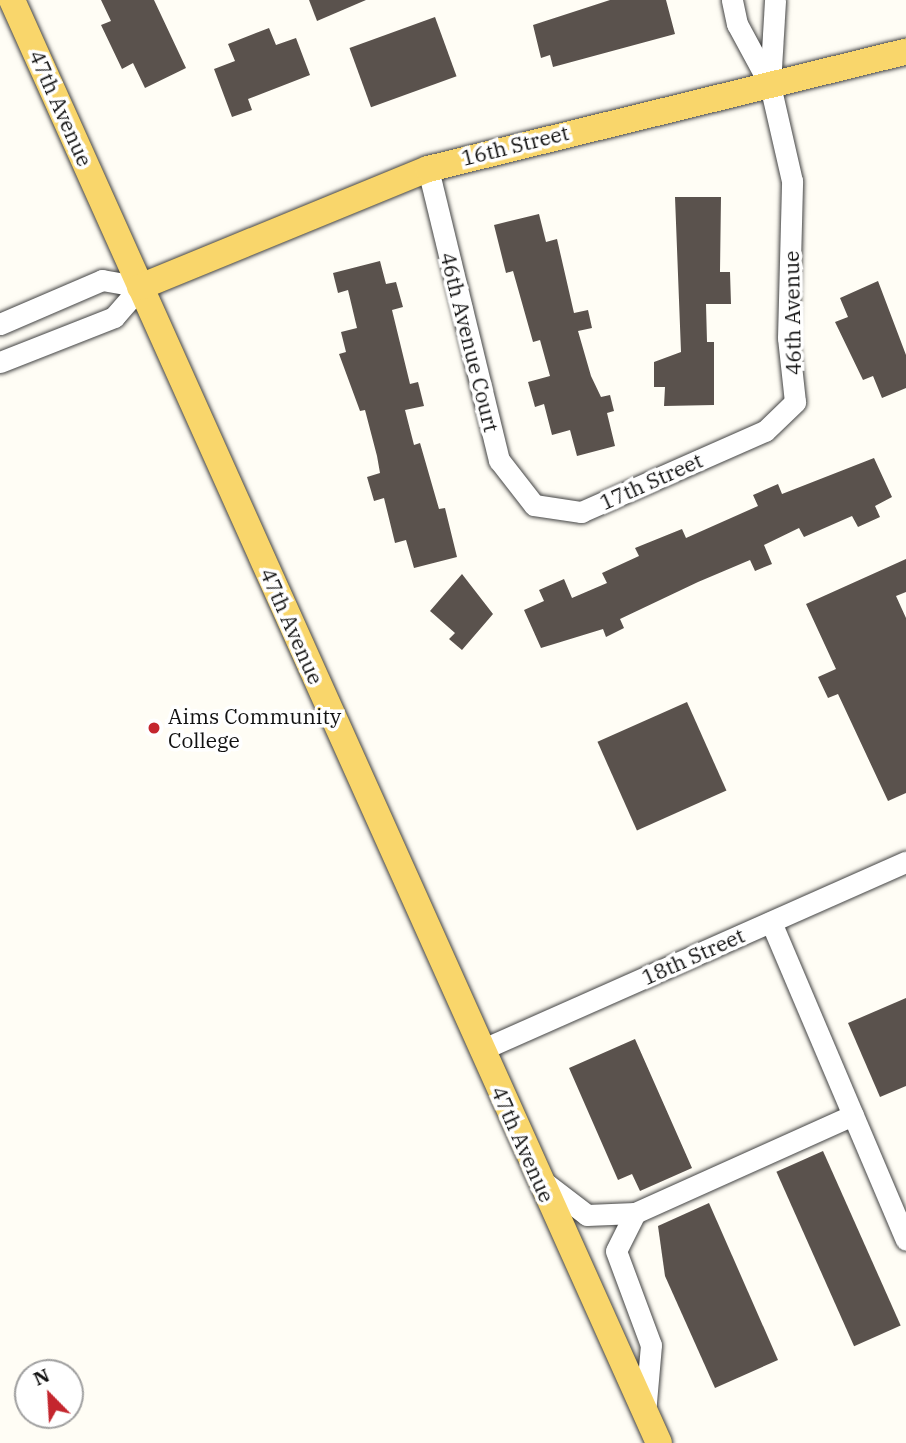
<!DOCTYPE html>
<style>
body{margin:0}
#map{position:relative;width:906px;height:1443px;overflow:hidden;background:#fffdf5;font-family:"IBM Plex Serif",serif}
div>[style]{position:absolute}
.building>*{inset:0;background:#5a524d;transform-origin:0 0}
.roads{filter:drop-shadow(0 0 2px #444) drop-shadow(0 0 2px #444)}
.minor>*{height:21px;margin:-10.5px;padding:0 10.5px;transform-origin:10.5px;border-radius:10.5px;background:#fff}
.major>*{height:26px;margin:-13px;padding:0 13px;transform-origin:13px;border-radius:13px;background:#f9d66b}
.dots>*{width:19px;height:19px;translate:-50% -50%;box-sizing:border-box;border:4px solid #fff;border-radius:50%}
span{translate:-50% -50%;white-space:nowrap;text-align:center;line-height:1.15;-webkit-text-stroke:7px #fff;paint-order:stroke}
.street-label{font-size:21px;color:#111}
.poi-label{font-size:21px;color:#111}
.left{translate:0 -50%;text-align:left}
.north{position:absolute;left:14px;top:1359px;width:70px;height:70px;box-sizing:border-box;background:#fff;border:2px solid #a0a0a0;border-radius:50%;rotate:336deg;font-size:19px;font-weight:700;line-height:28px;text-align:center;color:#111}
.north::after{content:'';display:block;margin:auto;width:24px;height:32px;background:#c4262e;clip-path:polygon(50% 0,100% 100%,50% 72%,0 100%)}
</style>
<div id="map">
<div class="building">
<div style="clip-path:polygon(101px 0,154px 0,186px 68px,145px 88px,133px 63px,122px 69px,101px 25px,111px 21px)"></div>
<div style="clip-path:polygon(309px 0,366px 0,317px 21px)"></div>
<div style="clip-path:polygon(610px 0,666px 0,675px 34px,553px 67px,550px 55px,541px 58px,533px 25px)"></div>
<div style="left:435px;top:17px;width:63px;height:91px;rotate:70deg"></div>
<div style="clip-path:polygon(269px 28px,276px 45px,296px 38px,310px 75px,248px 99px,252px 110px,232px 117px,214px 69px,235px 61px,228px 44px)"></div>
<div style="clip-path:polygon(675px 197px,721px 197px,720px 272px,730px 272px,731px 304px,706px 304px,707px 342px,714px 342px,714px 405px,664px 406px,665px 387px,654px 387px,654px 362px,681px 352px)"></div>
<div style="clip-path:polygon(539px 214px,546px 242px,557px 239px,574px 313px,588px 310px,592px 328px,578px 331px,591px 376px,601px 397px,610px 395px,614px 411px,607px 413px,615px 446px,577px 456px,570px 430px,552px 435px,544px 404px,535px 407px,528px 382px,550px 376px,540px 340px,533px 342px,513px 271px,506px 273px,494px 225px)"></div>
<div style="clip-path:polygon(380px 261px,386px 284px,396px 282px,403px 307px,392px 310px,410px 384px,418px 382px,424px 406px,405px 410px,414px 445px,420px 443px,439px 509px,445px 508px,457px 557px,414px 568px,406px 540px,395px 543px,384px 498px,374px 501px,367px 477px,380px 473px,377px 456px,365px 410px,360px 411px,339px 354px,346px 352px,341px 332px,357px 328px,348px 290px,338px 293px,333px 273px)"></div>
<div style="clip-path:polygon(878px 281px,906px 355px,906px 388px,882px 398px,873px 376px,863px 380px,835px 322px,848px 317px,840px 298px)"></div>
<div style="clip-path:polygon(874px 458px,892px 497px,875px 506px,880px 517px,858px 527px,852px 516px,804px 537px,799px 528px,764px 545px,772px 564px,755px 571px,750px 560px,698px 582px,620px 619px,624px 628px,606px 637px,603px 629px,541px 648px,524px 610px,544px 601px,539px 590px,564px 579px,572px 598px,607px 583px,602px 573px,639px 556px,635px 548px,682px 529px,686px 538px,758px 506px,753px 495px,778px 484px,782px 494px)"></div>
<div style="clip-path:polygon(906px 559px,906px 592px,896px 596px,906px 618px,906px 793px,888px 801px,838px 694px,828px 698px,818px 677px,836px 669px,806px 604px)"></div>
<div style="clip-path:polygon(462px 574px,493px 614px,462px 650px,449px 639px,455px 633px,430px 611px)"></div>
<div style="left:687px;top:702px;width:97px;height:98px;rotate:66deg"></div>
<div style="clip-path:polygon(906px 998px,906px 1086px,880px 1097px,848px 1023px)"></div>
<div style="clip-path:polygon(635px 1039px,692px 1168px,640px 1191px,632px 1174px,618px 1180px,569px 1068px)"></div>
<div style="left:823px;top:1151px;width:191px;height:51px;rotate:66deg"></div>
<div style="clip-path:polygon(709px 1203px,778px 1360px,715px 1388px,665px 1276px,658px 1226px)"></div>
</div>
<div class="roads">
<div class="minor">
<div style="left:770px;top:85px;width:85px;rotate:-86.6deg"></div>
<div style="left:428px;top:169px;width:300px;rotate:76.3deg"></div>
<div style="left:499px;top:460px;width:57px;rotate:52.1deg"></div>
<div style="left:534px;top:505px;width:48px;rotate:8.5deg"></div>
<div style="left:581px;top:512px;width:201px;rotate:-23.8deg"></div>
<div style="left:765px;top:431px;width:42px;rotate:-44deg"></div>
<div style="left:795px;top:402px;width:64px;rotate:-96.2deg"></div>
<div style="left:788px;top:338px;width:157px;rotate:-88.5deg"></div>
<div style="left:792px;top:181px;width:98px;rotate:-102.9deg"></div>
<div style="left:770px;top:85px;width:69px;rotate:-118.4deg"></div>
<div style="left:737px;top:24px;width:25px;rotate:-102deg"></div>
<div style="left:0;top:324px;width:111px;rotate:-23.3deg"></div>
<div style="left:102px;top:280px;width:39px;rotate:10deg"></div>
<div style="left:0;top:362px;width:123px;rotate:-21.5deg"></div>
<div style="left:114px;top:317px;width:40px;rotate:-49deg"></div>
<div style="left:771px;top:922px;width:345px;rotate:67deg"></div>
<div style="left:481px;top:1050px;width:465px;rotate:-23.9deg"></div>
<div style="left:544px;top:1182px;width:54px;rotate:37.5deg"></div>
<div style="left:587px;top:1215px;width:48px;rotate:-2.4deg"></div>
<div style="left:635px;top:1213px;width:239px;rotate:-24.2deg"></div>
<div style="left:635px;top:1213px;width:42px;rotate:116.6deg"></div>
<div style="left:616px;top:1251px;width:100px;rotate:69.6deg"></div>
<div style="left:651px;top:1345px;width:68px;rotate:95deg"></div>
</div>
<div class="major">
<div style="left:12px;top:0;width:1581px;rotate:65.85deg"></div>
<div style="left:140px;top:287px;width:311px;rotate:-22.3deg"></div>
<div style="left:428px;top:169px;width:492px;rotate:-13.8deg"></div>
</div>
</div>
<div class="dots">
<div style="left:154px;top:728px;background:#c4262e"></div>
</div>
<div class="street-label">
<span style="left:61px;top:108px;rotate:66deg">47th Avenue</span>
<span style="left:515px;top:145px;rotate:-14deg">16th Street</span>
<span style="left:792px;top:313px;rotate:-91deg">46th Avenue</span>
<span style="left:470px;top:342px;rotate:76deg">46th Avenue Court</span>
<span style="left:651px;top:481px;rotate:-24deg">17th Street</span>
<span style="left:292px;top:626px;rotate:66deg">47th Avenue</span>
<span style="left:693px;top:956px;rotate:-24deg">18th Street</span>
<span style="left:523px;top:1144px;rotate:66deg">47th Avenue</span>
</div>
<div class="poi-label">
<span class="left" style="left:168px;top:728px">Aims Community<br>College</span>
</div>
<div class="north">N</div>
</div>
